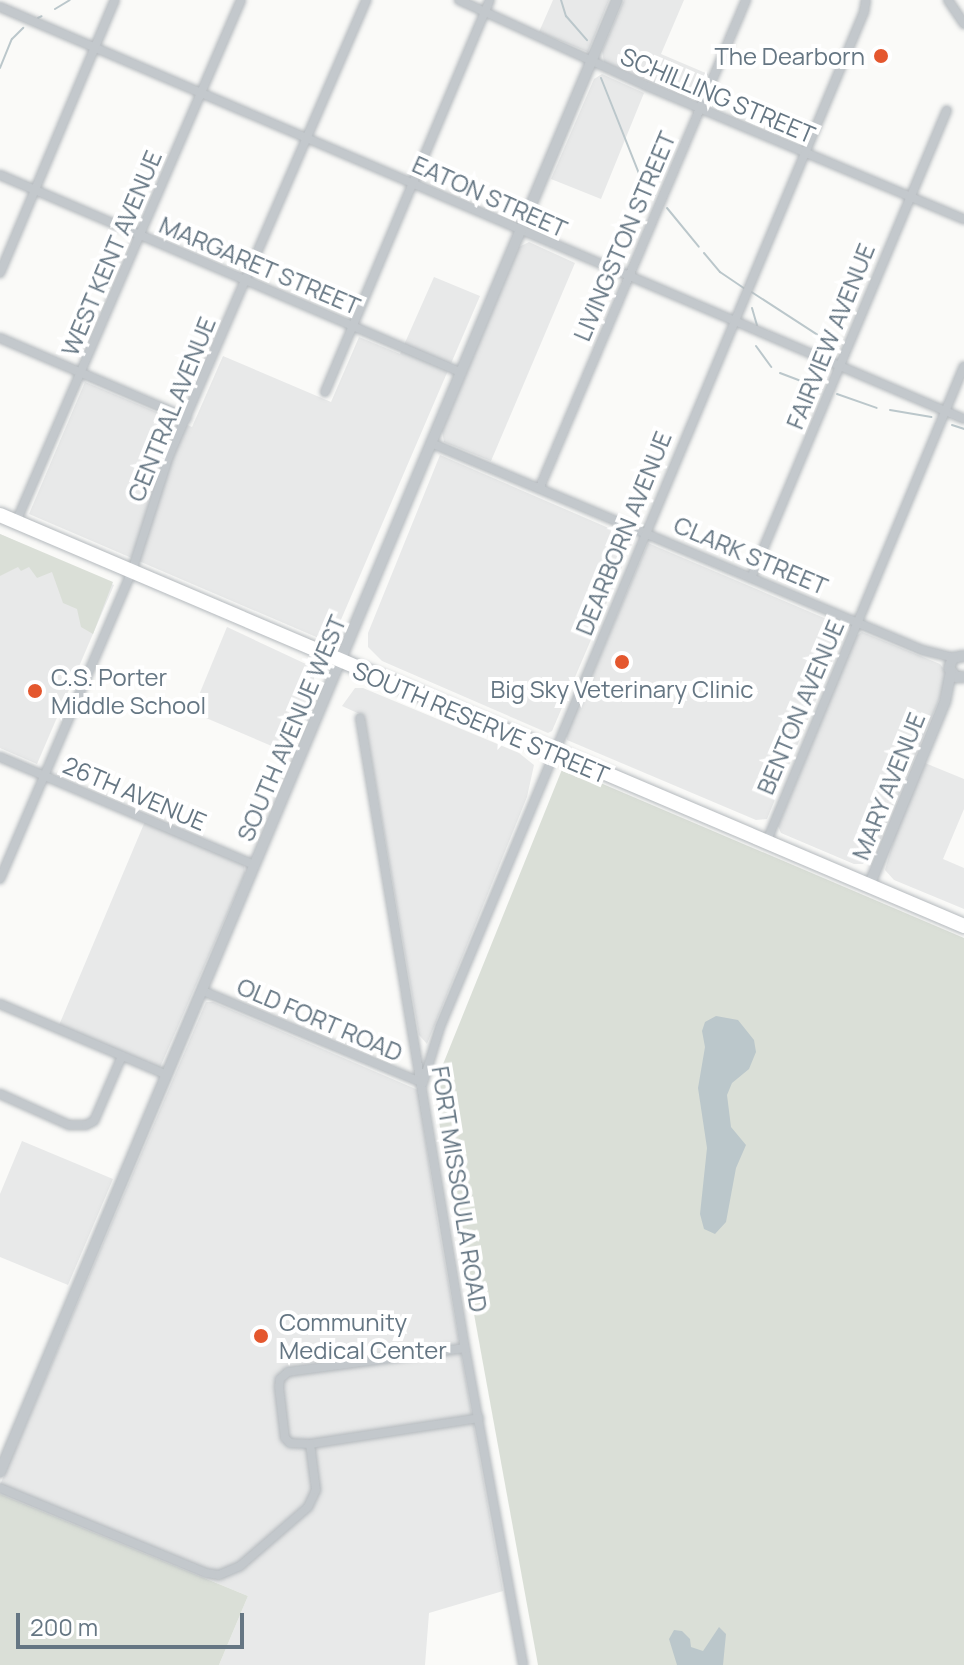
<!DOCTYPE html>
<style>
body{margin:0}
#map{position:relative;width:964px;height:1665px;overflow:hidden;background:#fafaf8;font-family:Manrope,sans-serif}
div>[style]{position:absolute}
.built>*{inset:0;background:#e8e9e9}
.green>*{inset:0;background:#dadfd7}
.water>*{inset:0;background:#bbc7cb}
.stream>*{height:2px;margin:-1px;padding:0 1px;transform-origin:1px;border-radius:1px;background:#bbc7cb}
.roads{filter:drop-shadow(0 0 2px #b4b9bd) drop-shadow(0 0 2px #b4b9bd)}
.minor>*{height:8px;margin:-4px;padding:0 4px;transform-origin:4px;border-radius:4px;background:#c3c8cc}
.tertiary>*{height:10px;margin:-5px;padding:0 5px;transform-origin:5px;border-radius:5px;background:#c3c8cc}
.trunk>*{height:14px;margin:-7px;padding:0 7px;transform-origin:7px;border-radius:7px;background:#fff}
.dots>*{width:22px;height:22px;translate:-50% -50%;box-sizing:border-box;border:4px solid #fff;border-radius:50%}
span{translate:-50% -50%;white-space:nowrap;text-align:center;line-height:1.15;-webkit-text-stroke:8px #fff;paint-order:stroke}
.poi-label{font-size:24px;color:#657683}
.right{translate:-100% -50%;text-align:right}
.left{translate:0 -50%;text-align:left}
.street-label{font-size:24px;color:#657683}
.scale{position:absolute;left:16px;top:1613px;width:228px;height:36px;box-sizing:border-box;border:4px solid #657683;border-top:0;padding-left:10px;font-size:24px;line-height:28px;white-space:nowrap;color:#657683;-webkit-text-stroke:6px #fff;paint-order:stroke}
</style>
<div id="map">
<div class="built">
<div style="clip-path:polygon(553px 0,609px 0,588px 52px,539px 32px)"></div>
<div style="clip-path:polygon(624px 0,684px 0,661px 54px,708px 74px,697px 98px,688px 99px,604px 62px,602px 51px)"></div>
<div style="clip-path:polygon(602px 74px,644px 93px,601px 199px,551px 179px,594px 79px)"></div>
<div style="clip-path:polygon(529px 242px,575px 263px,491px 461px,444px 442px,442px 431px,519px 247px)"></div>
<div style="clip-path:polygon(434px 277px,480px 296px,334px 636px,321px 639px,29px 514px,85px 382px,192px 427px,223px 356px,331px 402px,359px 337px,400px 354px)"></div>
<div style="clip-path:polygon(440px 455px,634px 539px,552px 731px,548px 733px,382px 661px,368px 647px,368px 633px)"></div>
<div style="clip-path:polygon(0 534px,114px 585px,37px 764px,0 748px)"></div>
<div style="clip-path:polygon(648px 543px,843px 626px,844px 632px,767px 819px,756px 820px,567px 740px,566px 735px)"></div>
<div style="clip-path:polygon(227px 627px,308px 665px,314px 676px,314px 704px,288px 753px,192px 712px)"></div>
<div style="clip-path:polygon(862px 632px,940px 664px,949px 676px,875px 852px,863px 864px,854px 864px,781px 833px,778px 826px,856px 636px)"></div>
<div style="clip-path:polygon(355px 688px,363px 688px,519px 753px,534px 765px,527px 797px,427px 1044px,419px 1035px,364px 716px,342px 706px)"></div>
<div style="clip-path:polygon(925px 763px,964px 779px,964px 809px,943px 859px,964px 868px,964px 909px,894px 880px,885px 870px,895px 835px)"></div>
<div style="clip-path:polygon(146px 819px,243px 860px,245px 873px,158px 1072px,57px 1030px)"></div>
<div style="clip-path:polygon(206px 1002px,213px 1002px,418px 1090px,437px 1218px,503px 1591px,429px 1613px,425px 1665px,219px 1665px,248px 1596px,0 1494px,0 1485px)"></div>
<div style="clip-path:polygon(22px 1141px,113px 1179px,68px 1285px,0 1257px,0 1194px)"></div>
</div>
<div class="green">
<div style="clip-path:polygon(0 534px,113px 582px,93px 634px,81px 627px,77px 609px,63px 603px,52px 572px,37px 578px,29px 567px,21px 571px,18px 567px,0 576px)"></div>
<div style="clip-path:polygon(563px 767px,964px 938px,964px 1665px,538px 1665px,433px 1089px)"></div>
<div style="clip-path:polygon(0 1494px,248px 1596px,219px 1665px,0 1665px)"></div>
</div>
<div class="water">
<div style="clip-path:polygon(716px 1016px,738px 1020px,754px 1040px,756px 1052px,749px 1069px,732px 1083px,727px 1095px,731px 1127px,746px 1145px,736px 1168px,726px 1222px,715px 1234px,704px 1229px,700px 1214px,707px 1148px,698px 1088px,705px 1047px,702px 1031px,705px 1022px)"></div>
<div style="clip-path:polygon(719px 1627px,726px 1634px,723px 1665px,677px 1665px,669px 1639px,674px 1630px,682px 1631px,690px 1639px,691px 1647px,703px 1651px)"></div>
</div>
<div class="stream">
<div style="left:561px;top:0;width:17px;rotate:73deg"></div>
<div style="left:566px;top:16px;width:32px;rotate:49deg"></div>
<div style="left:55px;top:9px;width:17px;rotate:-31deg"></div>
<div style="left:38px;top:18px;width:4px;rotate:-27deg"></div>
<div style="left:0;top:68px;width:31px;rotate:-68deg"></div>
<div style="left:12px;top:39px;width:16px;rotate:-45deg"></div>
<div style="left:601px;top:78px;width:105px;rotate:68.3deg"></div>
<div style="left:643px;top:183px;width:17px;rotate:45deg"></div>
<div style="left:667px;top:208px;width:50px;rotate:50.6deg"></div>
<div style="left:704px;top:253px;width:25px;rotate:50deg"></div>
<div style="left:720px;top:272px;width:29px;rotate:34deg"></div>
<div style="left:750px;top:291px;width:99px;rotate:33deg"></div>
<div style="left:752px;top:308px;width:18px;rotate:74deg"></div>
<div style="left:756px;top:346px;width:26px;rotate:54deg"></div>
<div style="left:780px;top:373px;width:45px;rotate:20.9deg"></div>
<div style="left:837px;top:394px;width:42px;rotate:19.3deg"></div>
<div style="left:890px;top:410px;width:42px;rotate:9.7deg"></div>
<div style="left:952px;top:425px;width:13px;rotate:18deg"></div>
</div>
<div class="roads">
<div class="minor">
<div style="left:459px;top:0;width:207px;rotate:24.6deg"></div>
<div style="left:647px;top:86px;width:344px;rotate:22.8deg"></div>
<div style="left:948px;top:0;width:29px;rotate:56deg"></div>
<div style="left:0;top:7px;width:1048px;rotate:23.14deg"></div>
<div style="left:0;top:175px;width:500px;rotate:23.18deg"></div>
<div style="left:0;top:273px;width:296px;rotate:-67.2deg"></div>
<div style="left:0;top:338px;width:203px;rotate:23.2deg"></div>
<div style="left:325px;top:392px;width:425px;rotate:-67.2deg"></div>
<div style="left:431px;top:443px;width:533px;rotate:22.86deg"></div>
<div style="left:922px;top:650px;width:32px;rotate:14deg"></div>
<div style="left:540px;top:487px;width:529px;rotate:-67.07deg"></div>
<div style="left:16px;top:522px;width:568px;rotate:-66.68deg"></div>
<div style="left:751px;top:578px;width:507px;rotate:-67.28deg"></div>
<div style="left:360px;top:718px;width:639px;rotate:80.54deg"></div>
<div style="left:465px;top:1348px;width:322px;rotate:79.6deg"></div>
<div style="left:0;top:757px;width:277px;rotate:23deg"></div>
<div style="left:766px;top:843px;width:516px;rotate:-67.46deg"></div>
<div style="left:0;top:879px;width:335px;rotate:-66.8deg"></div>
<div style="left:132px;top:571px;width:121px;rotate:-72.2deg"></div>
<div style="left:169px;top:456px;width:497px;rotate:-66.6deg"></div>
<div style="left:203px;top:991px;width:238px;rotate:22.7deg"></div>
<div style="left:0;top:1004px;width:181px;rotate:23deg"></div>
<div style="left:423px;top:1083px;width:59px;rotate:-73.1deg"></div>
<div style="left:440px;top:1027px;width:1100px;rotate:-67.33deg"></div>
<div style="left:864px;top:12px;width:12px;rotate:-81deg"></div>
<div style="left:0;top:1094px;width:76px;rotate:24.2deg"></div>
<div style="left:69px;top:1125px;width:17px"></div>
<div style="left:86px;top:1125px;width:9px;rotate:-27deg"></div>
<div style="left:94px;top:1121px;width:71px;rotate:-66.7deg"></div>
<div style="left:465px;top:1348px;width:179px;rotate:172.3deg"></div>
<div style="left:288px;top:1372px;width:11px;rotate:139deg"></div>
<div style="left:280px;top:1379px;width:8px;rotate:97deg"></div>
<div style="left:279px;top:1387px;width:51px;rotate:83.3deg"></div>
<div style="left:285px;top:1438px;width:7px;rotate:45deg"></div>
<div style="left:290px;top:1443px;width:20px;rotate:3deg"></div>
<div style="left:310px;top:1444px;width:171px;rotate:-8.7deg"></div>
<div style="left:0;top:1488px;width:223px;rotate:22.4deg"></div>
<div style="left:206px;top:1573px;width:13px;rotate:9deg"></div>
<div style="left:219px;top:1575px;width:23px;rotate:-23deg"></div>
<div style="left:240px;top:1566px;width:90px;rotate:-40.9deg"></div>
<div style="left:308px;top:1507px;width:19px;rotate:-65deg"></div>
<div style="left:316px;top:1490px;width:46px;rotate:-97.4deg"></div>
</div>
<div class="tertiary">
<div style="left:964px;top:656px;width:11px;rotate:170deg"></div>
<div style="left:953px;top:658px;width:11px;rotate:112deg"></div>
<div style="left:949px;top:668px;width:11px;rotate:52deg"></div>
<div style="left:956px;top:677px;width:8px"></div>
<div style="left:869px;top:886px;width:199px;rotate:-67.6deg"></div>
<div style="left:945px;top:702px;width:31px;rotate:-79deg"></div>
<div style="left:0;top:1472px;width:1596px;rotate:-67.26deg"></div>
</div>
<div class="trunk">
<div style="left:0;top:515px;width:1048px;rotate:23.09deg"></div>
</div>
</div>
<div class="dots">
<div style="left:881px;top:56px;background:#e4572e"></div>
<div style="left:622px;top:662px;background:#e4572e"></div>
<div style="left:35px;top:691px;background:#e4572e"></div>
<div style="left:261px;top:1336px;background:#e4572e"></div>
</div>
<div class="poi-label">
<span class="right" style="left:865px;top:56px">The Dearborn</span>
<span class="left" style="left:51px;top:691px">C.S. Porter<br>Middle School</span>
<span style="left:622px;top:689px">Big Sky Veterinary Clinic</span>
<span class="left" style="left:279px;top:1336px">Community<br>Medical Center</span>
</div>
<div class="street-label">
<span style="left:718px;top:95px;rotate:23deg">SCHILLING STREET</span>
<span style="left:490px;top:196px;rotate:24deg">EATON STREET</span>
<span style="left:624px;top:236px;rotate:-67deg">LIVINGSTON STREET</span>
<span style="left:111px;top:253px;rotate:-67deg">WEST KENT AVENUE</span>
<span style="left:260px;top:265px;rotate:23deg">MARGARET STREET</span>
<span style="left:830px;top:336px;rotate:-68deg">FAIRVIEW AVENUE</span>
<span style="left:171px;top:409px;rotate:-68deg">CENTRAL AVENUE</span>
<span style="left:623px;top:533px;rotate:-68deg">DEARBORN AVENUE</span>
<span style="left:751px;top:555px;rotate:23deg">CLARK STREET</span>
<span style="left:800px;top:707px;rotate:-67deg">BENTON AVENUE</span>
<span style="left:481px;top:722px;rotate:23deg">SOUTH RESERVE STREET</span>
<span style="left:291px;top:728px;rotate:-67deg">SOUTH AVENUE WEST</span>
<span style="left:888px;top:786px;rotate:-68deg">MARY AVENUE</span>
<span style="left:135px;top:793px;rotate:23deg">26TH AVENUE</span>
<span style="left:320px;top:1019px;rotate:23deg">OLD FORT ROAD</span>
<span style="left:460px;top:1189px;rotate:81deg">FORT MISSOULA ROAD</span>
</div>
<div class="scale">200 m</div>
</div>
